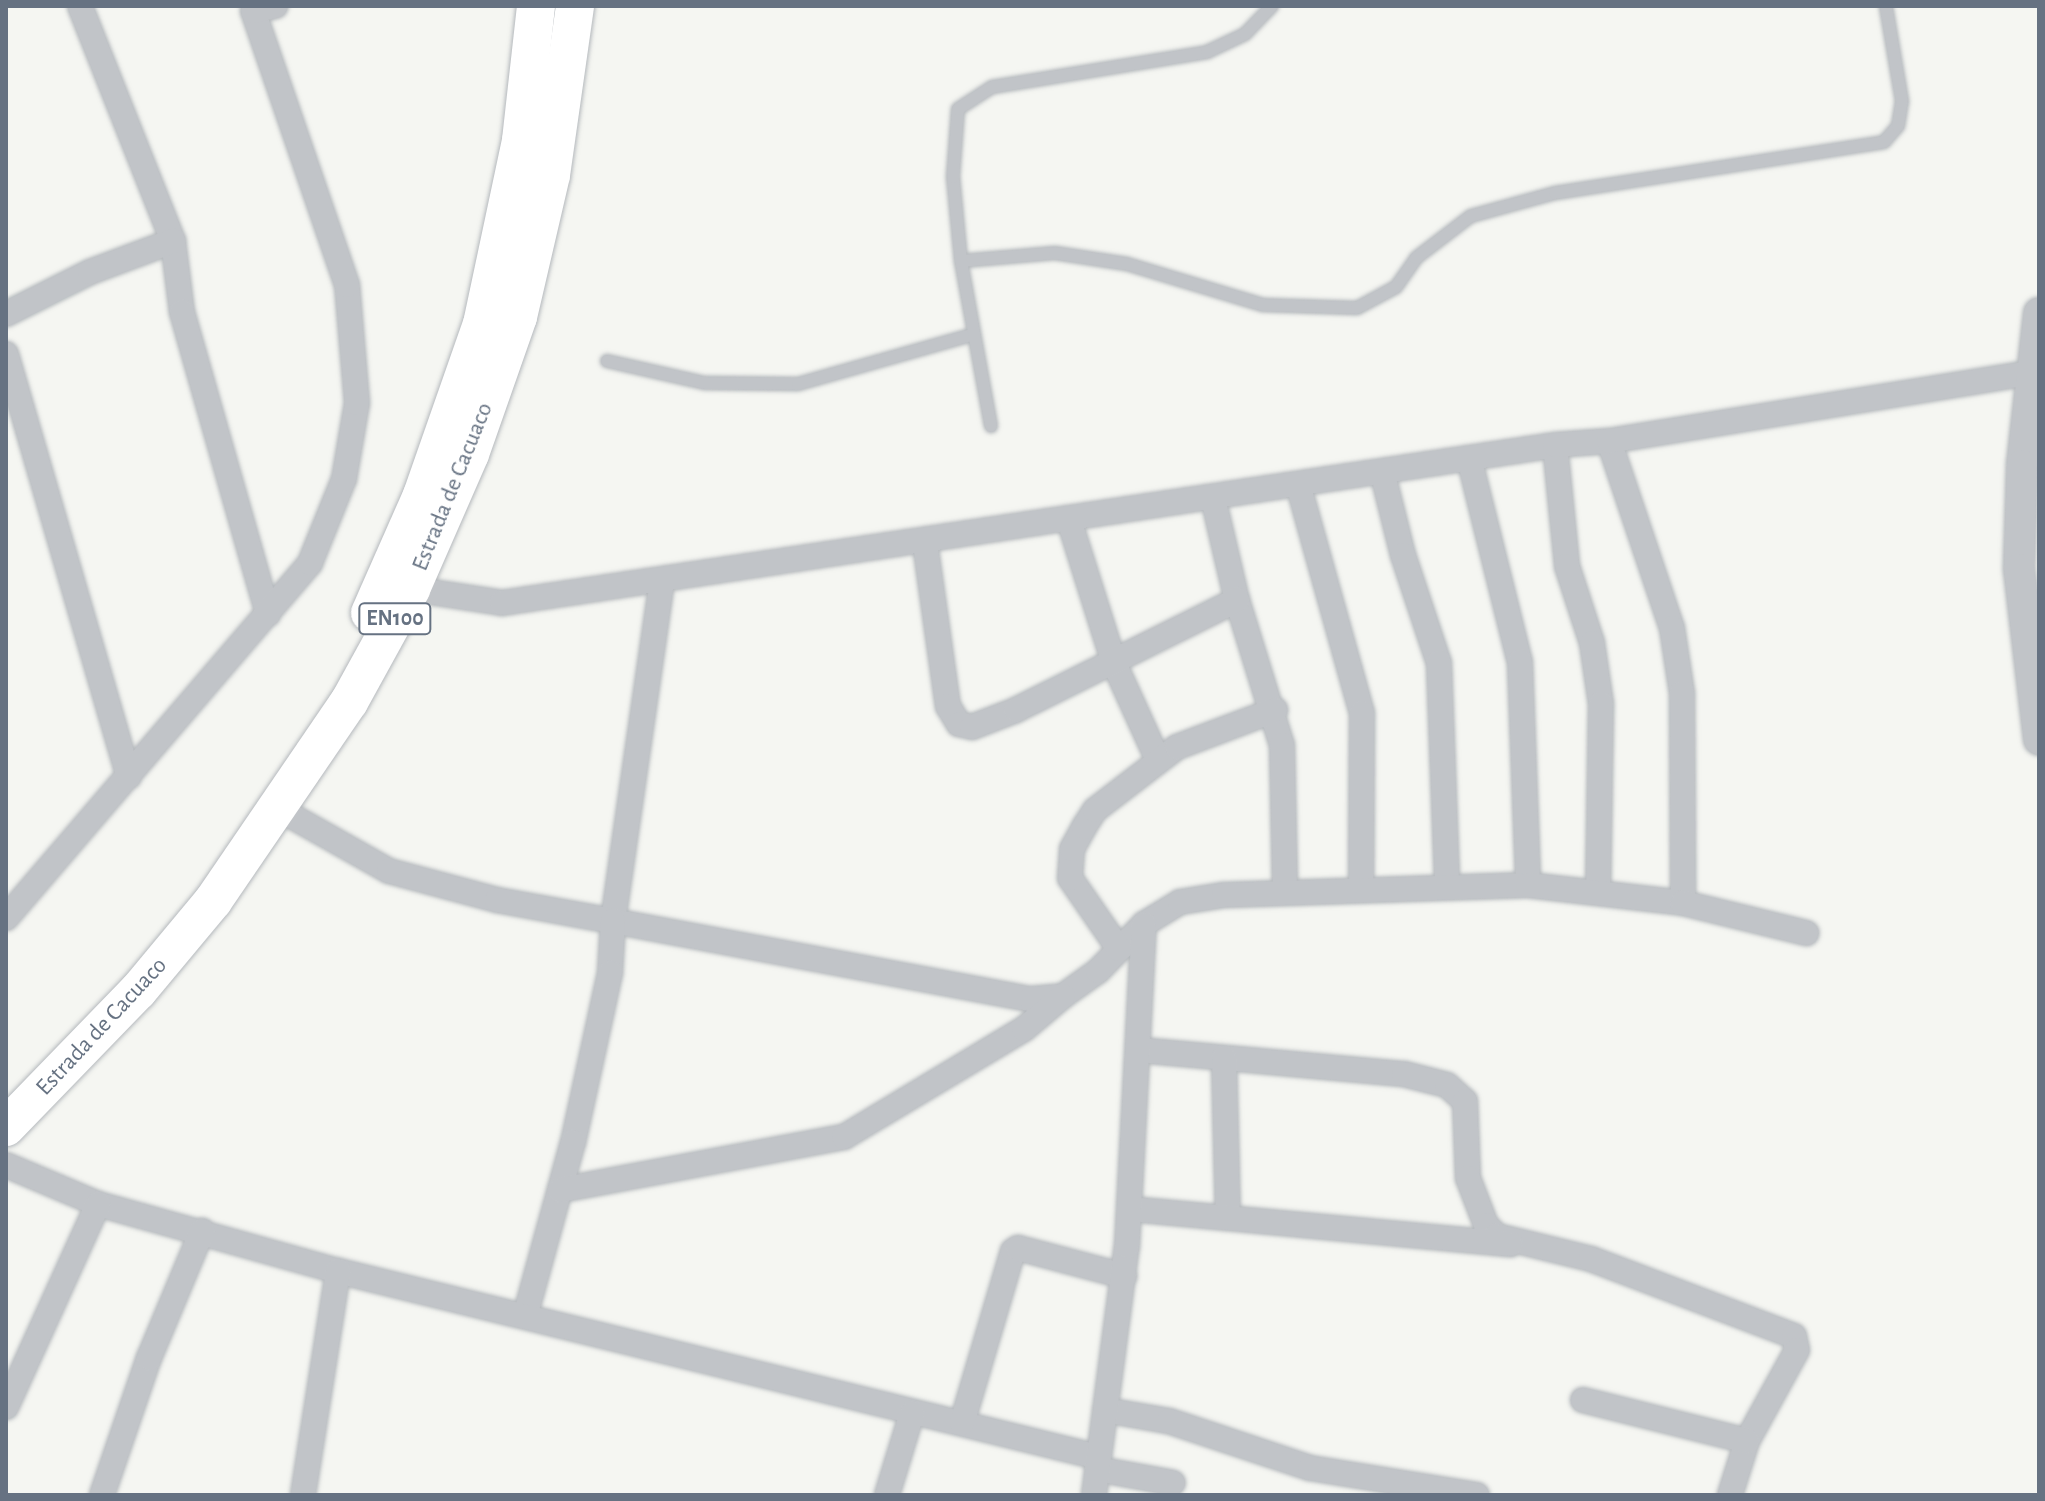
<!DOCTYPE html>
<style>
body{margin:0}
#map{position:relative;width:2045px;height:1501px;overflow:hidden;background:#f5f6f2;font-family:"Alegreya Sans",sans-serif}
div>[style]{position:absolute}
.roads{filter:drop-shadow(0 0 2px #b4b8bc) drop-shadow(0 0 2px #b4b8bc)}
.service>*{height:12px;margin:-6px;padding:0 6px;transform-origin:6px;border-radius:6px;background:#c1c4c8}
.minor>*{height:24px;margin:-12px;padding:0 12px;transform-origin:12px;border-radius:12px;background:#c1c4c8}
.tertiary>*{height:30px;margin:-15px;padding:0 15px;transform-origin:15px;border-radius:15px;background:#c1c4c8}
.primary>*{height:38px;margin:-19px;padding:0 19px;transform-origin:19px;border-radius:19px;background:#fff}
span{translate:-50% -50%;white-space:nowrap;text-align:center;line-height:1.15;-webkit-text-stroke:8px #fff;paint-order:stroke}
.shield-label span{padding:2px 6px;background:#fff;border:2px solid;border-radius:6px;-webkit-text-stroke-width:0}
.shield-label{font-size:22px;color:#667282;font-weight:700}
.street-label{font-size:24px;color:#667282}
.frame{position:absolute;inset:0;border:8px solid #667282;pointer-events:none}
</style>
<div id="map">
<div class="roads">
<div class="service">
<div style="left:961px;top:261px;width:94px;rotate:-4.9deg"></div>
<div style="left:1055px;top:253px;width:73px;rotate:8.7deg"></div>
<div style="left:1127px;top:264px;width:142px;rotate:16.8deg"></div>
<div style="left:1263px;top:305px;width:94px;rotate:1.8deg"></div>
<div style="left:1357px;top:308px;width:44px;rotate:-28.3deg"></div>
<div style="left:1396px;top:287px;width:35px;rotate:-55deg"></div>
<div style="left:1416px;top:258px;width:69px;rotate:-37.4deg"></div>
<div style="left:1471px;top:216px;width:87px;rotate:-15.3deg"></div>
<div style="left:1555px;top:193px;width:333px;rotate:-8.8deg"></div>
<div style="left:1884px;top:142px;width:21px;rotate:-49deg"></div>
<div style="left:1898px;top:126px;width:25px;rotate:-81deg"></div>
<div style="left:1902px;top:101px;width:96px;rotate:-99.6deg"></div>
<div style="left:607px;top:361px;width:100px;rotate:12.7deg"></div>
<div style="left:705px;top:383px;width:93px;rotate:0.6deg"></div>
<div style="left:798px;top:384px;width:180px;rotate:-15.8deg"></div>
<div style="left:991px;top:426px;width:168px;rotate:-100.3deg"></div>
<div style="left:961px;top:261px;width:84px;rotate:-95.4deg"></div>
<div style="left:953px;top:177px;width:68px;rotate:-85.8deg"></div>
<div style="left:958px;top:109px;width:40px;rotate:-32.9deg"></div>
<div style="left:992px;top:87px;width:218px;rotate:-9.2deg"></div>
<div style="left:1207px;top:52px;width:42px;rotate:-25.3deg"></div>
<div style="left:1245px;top:34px;width:39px;rotate:-46deg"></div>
</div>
<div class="minor">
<div style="left:80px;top:6px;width:253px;rotate:68.4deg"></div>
<div style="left:173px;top:241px;width:72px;rotate:82.8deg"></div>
<div style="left:182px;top:312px;width:314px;rotate:74.1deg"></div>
<div style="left:6px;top:314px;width:94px;rotate:-26.6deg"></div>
<div style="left:90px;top:272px;width:89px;rotate:-20.5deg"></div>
<div style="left:6px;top:354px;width:440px;rotate:73.8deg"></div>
<div style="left:1609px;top:441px;width:197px;rotate:71.4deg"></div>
<div style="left:1672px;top:628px;width:66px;rotate:81.3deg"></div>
<div style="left:1682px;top:693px;width:210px;rotate:89.7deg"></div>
<div style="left:1555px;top:445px;width:122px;rotate:84.3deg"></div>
<div style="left:1567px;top:566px;width:81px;rotate:72deg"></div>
<div style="left:1592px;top:643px;width:62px;rotate:81.6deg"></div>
<div style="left:1601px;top:704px;width:187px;rotate:90.9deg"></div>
<div style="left:1469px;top:458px;width:210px;rotate:76deg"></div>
<div style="left:1520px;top:662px;width:223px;rotate:87.9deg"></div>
<div style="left:1382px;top:471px;width:87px;rotate:76deg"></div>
<div style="left:1403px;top:555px;width:114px;rotate:71.6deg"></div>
<div style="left:1439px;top:663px;width:222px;rotate:87.9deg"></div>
<div style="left:1298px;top:484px;width:238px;rotate:74.4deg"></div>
<div style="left:1362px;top:713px;width:176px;rotate:90.3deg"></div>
<div style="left:1213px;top:498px;width:105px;rotate:76.8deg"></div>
<div style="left:1237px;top:600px;width:152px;rotate:72.8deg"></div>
<div style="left:1282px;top:745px;width:147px;rotate:88.8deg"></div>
<div style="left:1069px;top:520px;width:150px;rotate:72.5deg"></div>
<div style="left:1114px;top:663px;width:107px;rotate:65.6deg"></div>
<div style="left:925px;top:543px;width:165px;rotate:82deg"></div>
<div style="left:948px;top:706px;width:21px;rotate:59deg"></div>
<div style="left:959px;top:724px;width:13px;rotate:13deg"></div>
<div style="left:972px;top:727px;width:47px;rotate:-21.1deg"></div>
<div style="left:1016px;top:710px;width:247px;rotate:-26.5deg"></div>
<div style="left:662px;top:581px;width:344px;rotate:98.2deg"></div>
<div style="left:613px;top:921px;width:425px;rotate:10.6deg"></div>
<div style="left:1031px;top:999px;width:32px;rotate:-5deg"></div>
<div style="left:1063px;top:996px;width:43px;rotate:-35.5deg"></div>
<div style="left:1098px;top:971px;width:66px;rotate:-45.6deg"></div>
<div style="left:1144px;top:924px;width:42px;rotate:-31.4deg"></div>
<div style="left:1180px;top:902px;width:45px;rotate:-9deg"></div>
<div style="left:1224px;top:895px;width:304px;rotate:-1.9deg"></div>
<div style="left:1528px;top:885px;width:156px;rotate:6.6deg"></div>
<div style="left:1683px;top:903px;width:127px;rotate:13.7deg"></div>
<div style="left:411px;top:589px;width:92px;rotate:8.7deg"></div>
<div style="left:502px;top:603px;width:1065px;rotate:-8.53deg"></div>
<div style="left:1555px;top:445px;width:54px;rotate:-4.2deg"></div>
<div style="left:1609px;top:441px;width:427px;rotate:-9.2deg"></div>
<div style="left:279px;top:809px;width:126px;rotate:29.4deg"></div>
<div style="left:389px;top:871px;width:112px;rotate:15deg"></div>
<div style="left:497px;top:900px;width:118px;rotate:10.3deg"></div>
<div style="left:613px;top:921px;width:52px;rotate:93.3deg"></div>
<div style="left:610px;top:973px;width:173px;rotate:102.3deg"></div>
<div style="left:573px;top:1142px;width:180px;rotate:105.4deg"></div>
<div style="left:6px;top:918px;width:467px;rotate:-49.4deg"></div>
<div style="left:310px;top:563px;width:91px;rotate:-68deg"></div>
<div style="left:344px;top:479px;width:77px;rotate:-80.3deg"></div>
<div style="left:357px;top:403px;width:118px;rotate:-94.8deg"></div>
<div style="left:347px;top:285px;width:290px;rotate:-108.9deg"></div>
<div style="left:253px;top:11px;width:23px;rotate:-13deg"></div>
<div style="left:1119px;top:949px;width:86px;rotate:-124.6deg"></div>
<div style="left:1070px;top:878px;width:29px;rotate:-86deg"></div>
<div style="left:1072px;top:849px;width:25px;rotate:-61deg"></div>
<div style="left:1084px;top:827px;width:20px;rotate:-57deg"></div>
<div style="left:1095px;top:810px;width:103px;rotate:-37.5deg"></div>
<div style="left:1177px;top:747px;width:105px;rotate:-20.7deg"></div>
<div style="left:1139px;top:1050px;width:266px;rotate:5.2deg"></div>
<div style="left:1404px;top:1074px;width:44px;rotate:14.3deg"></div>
<div style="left:1447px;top:1085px;width:24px;rotate:42deg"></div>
<div style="left:1465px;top:1101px;width:77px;rotate:87.8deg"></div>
<div style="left:1468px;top:1178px;width:50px;rotate:69deg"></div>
<div style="left:1486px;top:1225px;width:16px;rotate:45deg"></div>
<div style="left:1497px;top:1236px;width:97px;rotate:13.7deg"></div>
<div style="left:1591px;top:1259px;width:217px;rotate:20.8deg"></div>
<div style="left:1794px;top:1336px;width:14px;rotate:78deg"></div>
<div style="left:1797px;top:1350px;width:104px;rotate:118.8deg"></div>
<div style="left:1747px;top:1441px;width:57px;rotate:107.5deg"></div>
<div style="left:1224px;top:1058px;width:160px;rotate:88.6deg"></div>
<div style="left:6px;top:1165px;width:100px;rotate:23deg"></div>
<div style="left:98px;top:1204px;width:249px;rotate:15.6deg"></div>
<div style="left:338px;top:1271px;width:782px;rotate:13.75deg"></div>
<div style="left:560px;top:1190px;width:289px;rotate:-10.6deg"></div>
<div style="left:844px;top:1137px;width:210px;rotate:-31deg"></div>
<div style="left:1024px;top:1029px;width:51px;rotate:-40.2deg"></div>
<div style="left:1130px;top:1209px;width:382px;rotate:5.3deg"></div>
<div style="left:1583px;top:1400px;width:169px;rotate:14deg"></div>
<div style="left:6px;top:1407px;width:223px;rotate:-65.6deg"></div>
<div style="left:1105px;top:1410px;width:65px;rotate:9.8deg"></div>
<div style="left:1169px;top:1421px;width:149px;rotate:18.4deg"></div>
<div style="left:1310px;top:1468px;width:169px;rotate:9.2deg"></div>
<div style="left:962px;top:1423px;width:179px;rotate:-73.5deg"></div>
<div style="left:1013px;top:1251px;width:6px;rotate:-31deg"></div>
<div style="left:1018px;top:1248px;width:110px;rotate:14.8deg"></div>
<div style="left:1097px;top:1469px;width:77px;rotate:10.4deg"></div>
<div style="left:102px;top:1495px;width:145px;rotate:-71.1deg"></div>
<div style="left:149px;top:1358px;width:138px;rotate:-67.3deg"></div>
<div style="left:303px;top:1495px;width:227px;rotate:-81.1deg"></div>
<div style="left:887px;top:1495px;width:86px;rotate:-73deg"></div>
<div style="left:1094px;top:1495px;width:251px;rotate:-82.5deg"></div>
<div style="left:1127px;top:1246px;width:322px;rotate:-87deg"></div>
</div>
<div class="tertiary">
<div style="left:2039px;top:313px;width:153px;rotate:96.4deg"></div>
<div style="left:2022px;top:465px;width:104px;rotate:91.7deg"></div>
<div style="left:2019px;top:569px;width:172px;rotate:83.3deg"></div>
</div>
<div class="primary">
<div style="left:370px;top:613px;width:129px;rotate:-66.2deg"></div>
<div style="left:422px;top:495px;width:181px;rotate:-70.7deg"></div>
<div style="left:482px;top:324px;width:188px;rotate:-78deg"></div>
<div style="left:521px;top:140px;width:135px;rotate:-83.6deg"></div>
<div style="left:6px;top:1127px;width:190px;rotate:-45.9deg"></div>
<div style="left:138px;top:991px;width:117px;rotate:-50.2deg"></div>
<div style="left:213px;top:901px;width:241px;rotate:-55.7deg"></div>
<div style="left:349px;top:702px;width:129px;rotate:-61.2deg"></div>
<div style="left:411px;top:589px;width:147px;rotate:-66.4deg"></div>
<div style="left:470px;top:454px;width:145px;rotate:-70.7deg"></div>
<div style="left:518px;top:317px;width:146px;rotate:-76.9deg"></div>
<div style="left:551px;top:175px;width:171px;rotate:-81.9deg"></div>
</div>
</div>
<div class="shield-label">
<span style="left:395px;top:619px">EN100</span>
</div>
<div class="street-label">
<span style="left:453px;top:487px;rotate:-68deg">Estrada de Cacuaco</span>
<span style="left:102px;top:1027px;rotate:-47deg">Estrada de Cacuaco</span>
</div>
<div class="frame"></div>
</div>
